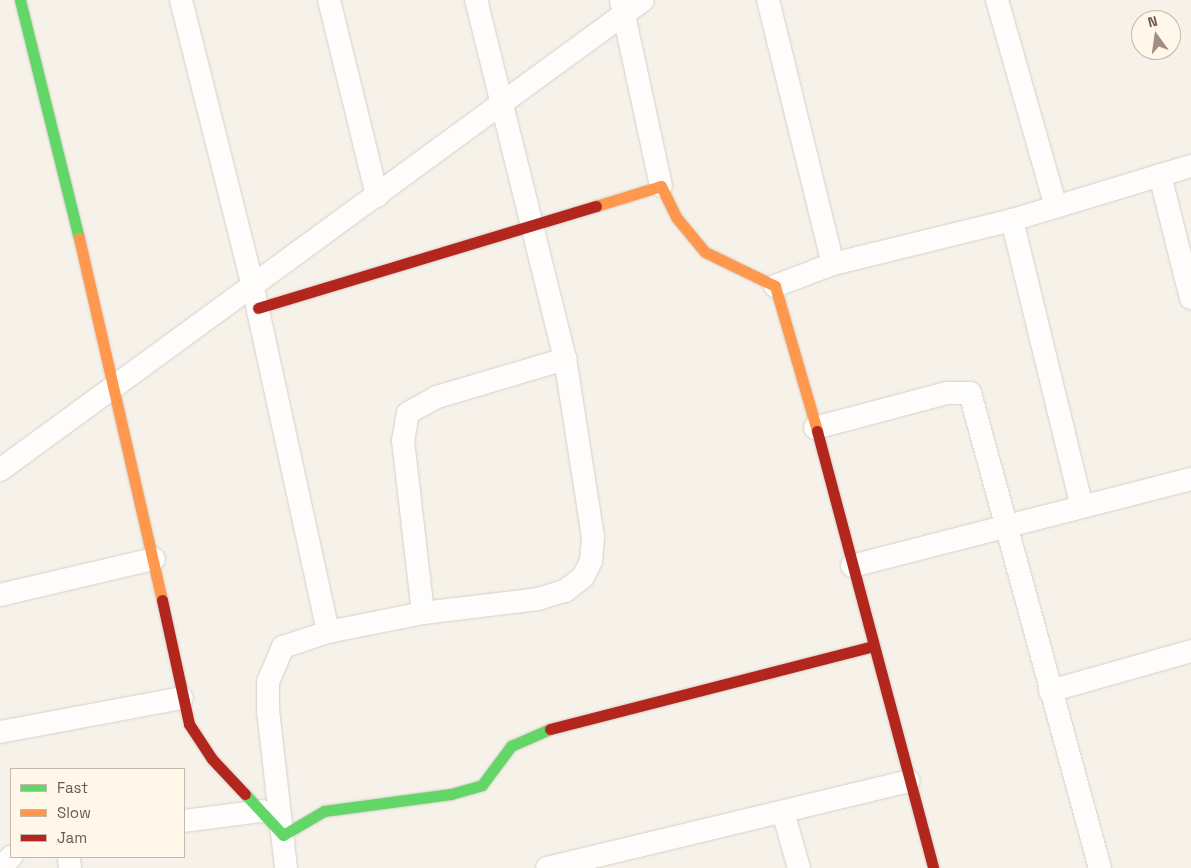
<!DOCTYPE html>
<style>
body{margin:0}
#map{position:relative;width:1191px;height:868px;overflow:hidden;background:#f6f2e9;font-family:"Space Grotesk",sans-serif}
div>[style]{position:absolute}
.roads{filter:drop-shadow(0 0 1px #d5cfc8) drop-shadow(0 0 1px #d5cfc8)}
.street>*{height:22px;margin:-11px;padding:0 11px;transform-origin:11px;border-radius:11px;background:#fefdfc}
.fast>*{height:11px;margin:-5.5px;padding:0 5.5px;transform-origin:5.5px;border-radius:5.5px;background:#63d668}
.slow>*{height:11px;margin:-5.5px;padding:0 5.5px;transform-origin:5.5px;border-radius:5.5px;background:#ff974d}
.jam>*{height:11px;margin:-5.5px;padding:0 5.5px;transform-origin:5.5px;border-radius:5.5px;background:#b3261e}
span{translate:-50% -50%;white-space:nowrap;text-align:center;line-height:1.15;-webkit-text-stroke:4px #fef7ea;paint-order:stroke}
.legend{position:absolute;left:10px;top:768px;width:175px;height:90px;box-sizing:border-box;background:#fef7ea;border:1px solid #c6b8aa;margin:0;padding:6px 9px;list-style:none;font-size:15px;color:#725a4b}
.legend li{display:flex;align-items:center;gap:10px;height:25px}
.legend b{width:25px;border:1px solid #c6b8aa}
.north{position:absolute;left:1131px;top:10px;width:50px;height:50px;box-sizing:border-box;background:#fef7ea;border:1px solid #c6b8aa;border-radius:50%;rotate:346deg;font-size:14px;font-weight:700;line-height:20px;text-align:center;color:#725a4b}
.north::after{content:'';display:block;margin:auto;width:18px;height:22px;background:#a08f82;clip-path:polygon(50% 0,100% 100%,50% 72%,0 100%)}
</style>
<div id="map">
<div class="roads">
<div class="street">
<div style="left:181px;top:0;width:292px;rotate:75.9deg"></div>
<div style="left:252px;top:283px;width:357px;rotate:77.7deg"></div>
<div style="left:329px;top:0;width:202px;rotate:76.2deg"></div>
<div style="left:768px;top:0;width:272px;rotate:76.2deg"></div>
<div style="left:997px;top:0;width:215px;rotate:74.1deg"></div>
<div style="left:621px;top:1px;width:189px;rotate:77.8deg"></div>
<div style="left:1160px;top:175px;width:127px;rotate:75.9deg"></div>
<div style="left:1012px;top:220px;width:295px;rotate:76.3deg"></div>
<div style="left:775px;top:286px;width:62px;rotate:-20.8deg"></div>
<div style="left:833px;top:264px;width:184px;rotate:-13.8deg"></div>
<div style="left:1012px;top:220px;width:187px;rotate:-16.8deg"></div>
<div style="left:815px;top:428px;width:137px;rotate:-14.9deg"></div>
<div style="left:947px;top:393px;width:23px"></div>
<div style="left:970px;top:393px;width:492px;rotate:74.7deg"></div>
<div style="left:0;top:470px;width:796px;rotate:-36.16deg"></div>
<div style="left:852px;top:566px;width:350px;rotate:-14.4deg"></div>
<div style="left:0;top:595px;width:158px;rotate:-13.2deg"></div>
<div style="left:423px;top:613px;width:173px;rotate:-96.6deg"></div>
<div style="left:403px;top:441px;width:28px;rotate:-80deg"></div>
<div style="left:408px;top:413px;width:33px;rotate:-29deg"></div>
<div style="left:437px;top:397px;width:134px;rotate:-16.5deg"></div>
<div style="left:1050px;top:691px;width:147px;rotate:-15.8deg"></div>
<div style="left:0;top:732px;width:185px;rotate:-10.6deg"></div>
<div style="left:783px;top:812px;width:58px;rotate:74.1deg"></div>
<div style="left:184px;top:821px;width:78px;rotate:-7.4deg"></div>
<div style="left:69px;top:857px;width:11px;rotate:85deg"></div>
<div style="left:0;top:868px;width:16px;rotate:-45deg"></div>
<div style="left:286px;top:868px;width:159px;rotate:-96.5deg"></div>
<div style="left:268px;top:710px;width:28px;rotate:-90deg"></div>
<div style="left:268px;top:682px;width:38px;rotate:-67deg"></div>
<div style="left:283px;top:647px;width:47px;rotate:-18.4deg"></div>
<div style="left:328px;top:632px;width:97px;rotate:-11.3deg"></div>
<div style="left:423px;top:613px;width:116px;rotate:-6.9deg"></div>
<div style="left:538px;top:599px;width:28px;rotate:-17deg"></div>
<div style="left:565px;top:591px;width:23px;rotate:-38deg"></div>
<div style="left:583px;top:577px;width:18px;rotate:-63deg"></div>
<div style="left:591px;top:561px;width:24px;rotate:-85deg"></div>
<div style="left:593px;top:537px;width:180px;rotate:-98.9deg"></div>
<div style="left:565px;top:359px;width:370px;rotate:-103.9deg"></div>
<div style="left:547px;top:868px;width:372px;rotate:-13.5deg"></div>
</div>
<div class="fast">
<div style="left:20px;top:0;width:245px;rotate:76.1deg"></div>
<div style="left:245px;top:794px;width:56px;rotate:47.2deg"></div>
<div style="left:283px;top:835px;width:48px;rotate:-30.3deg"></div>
<div style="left:324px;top:811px;width:128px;rotate:-7.6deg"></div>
<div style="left:451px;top:794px;width:32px;rotate:-16deg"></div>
<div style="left:482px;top:785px;width:49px;rotate:-53.4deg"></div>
<div style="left:511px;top:746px;width:43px;rotate:-23.6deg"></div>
</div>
<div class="slow">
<div style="left:596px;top:206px;width:68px;rotate:-17.1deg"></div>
<div style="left:661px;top:186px;width:34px;rotate:64deg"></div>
<div style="left:676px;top:217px;width:45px;rotate:50.4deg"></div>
<div style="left:705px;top:252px;width:78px;rotate:25.9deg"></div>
<div style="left:775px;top:286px;width:151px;rotate:73.8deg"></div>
<div style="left:79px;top:238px;width:371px;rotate:77.1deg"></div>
</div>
<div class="jam">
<div style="left:258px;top:308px;width:353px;rotate:-16.8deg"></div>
<div style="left:817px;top:431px;width:452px;rotate:75.1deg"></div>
<div style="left:162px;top:600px;width:127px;rotate:77.7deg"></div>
<div style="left:189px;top:724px;width:42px;rotate:56.7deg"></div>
<div style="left:212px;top:759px;width:48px;rotate:46.7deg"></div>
<div style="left:550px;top:729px;width:333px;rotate:-14.4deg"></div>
</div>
</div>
<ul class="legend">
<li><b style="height:6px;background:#63d668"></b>Fast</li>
<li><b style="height:6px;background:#ff974d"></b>Slow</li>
<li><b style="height:6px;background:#b3261e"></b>Jam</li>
</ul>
<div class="north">N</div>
</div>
